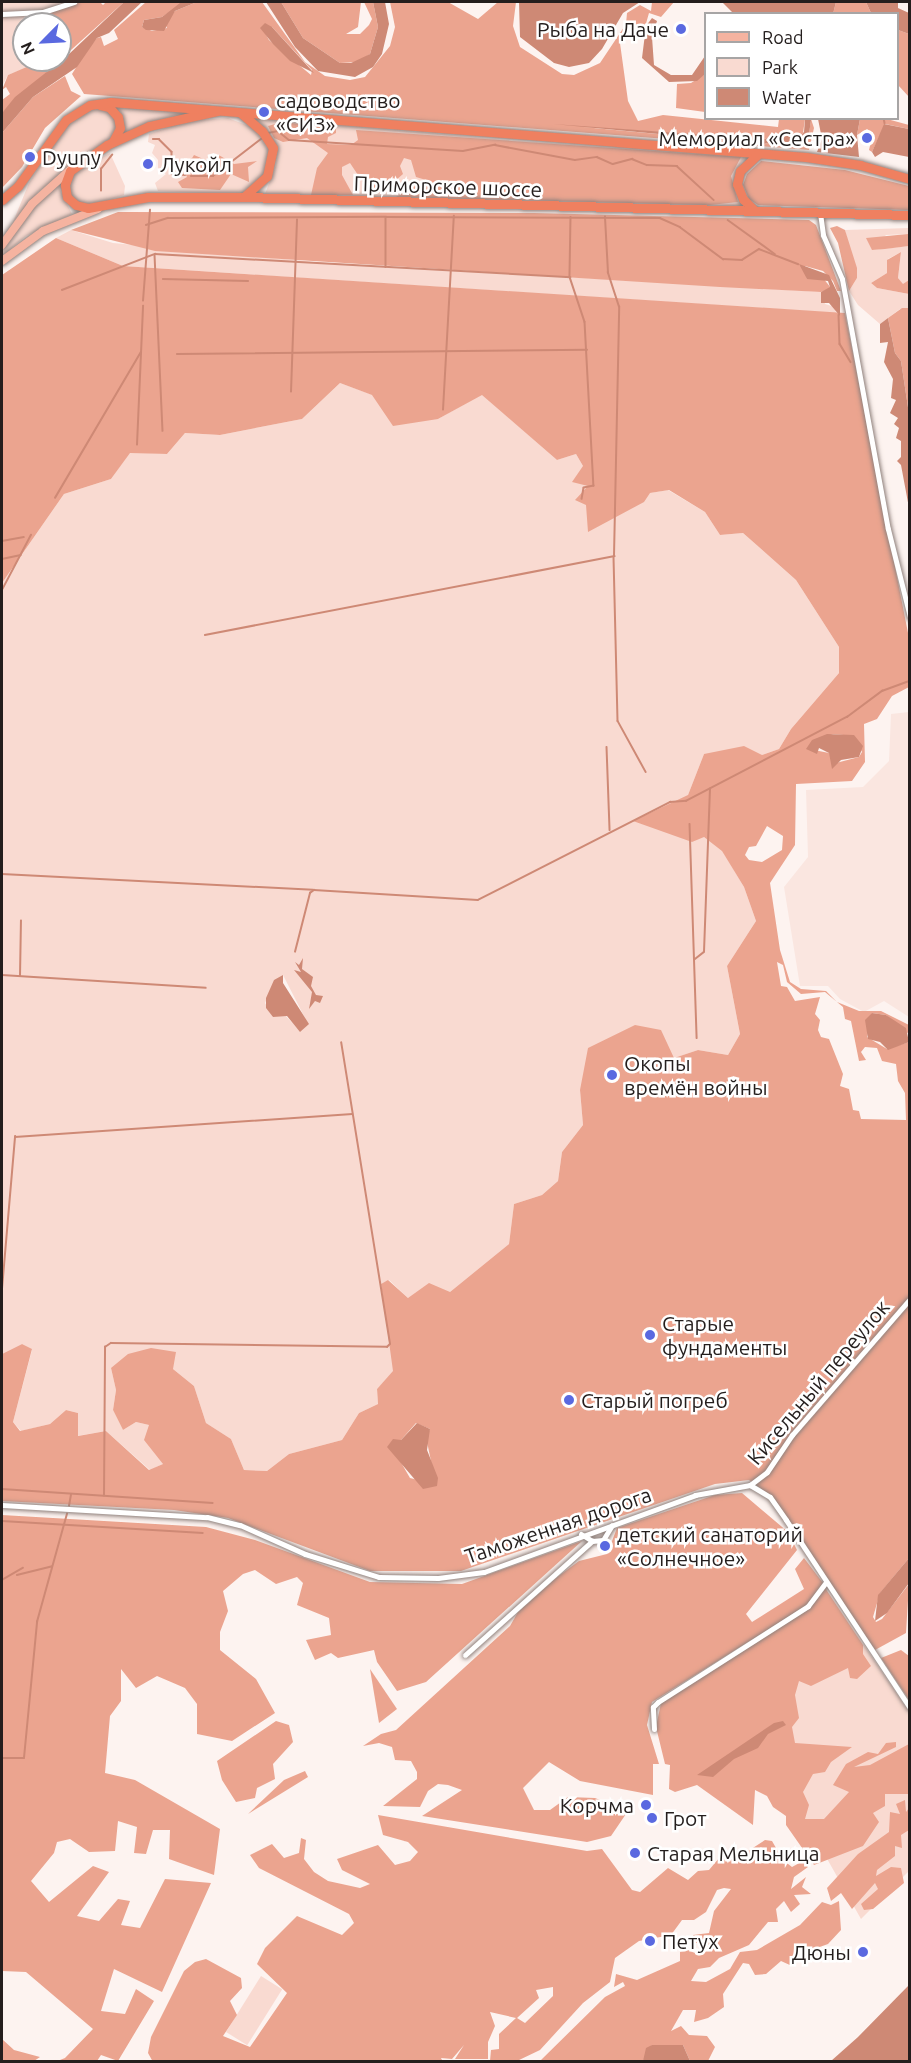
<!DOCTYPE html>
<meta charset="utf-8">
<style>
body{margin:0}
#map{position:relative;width:911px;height:2063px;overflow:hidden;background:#fdf3f0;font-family:Ubuntu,sans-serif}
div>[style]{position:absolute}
.built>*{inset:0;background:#fae6e0}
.green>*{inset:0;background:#f9dad1;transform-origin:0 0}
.forest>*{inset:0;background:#eba48f}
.water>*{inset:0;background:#ce8975}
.stream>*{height:1.5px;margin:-0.75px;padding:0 0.75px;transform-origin:0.75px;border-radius:0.75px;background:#ce8975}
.roads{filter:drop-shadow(0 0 2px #8f817c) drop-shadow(0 0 2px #8f817c)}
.street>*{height:5px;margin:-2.5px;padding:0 2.5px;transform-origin:2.5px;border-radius:2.5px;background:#fff}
.primary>*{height:8px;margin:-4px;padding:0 4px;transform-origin:4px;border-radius:4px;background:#f5b3a0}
.highway>*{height:9px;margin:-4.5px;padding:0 4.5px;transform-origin:4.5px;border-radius:4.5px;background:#ef8060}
.dots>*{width:16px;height:16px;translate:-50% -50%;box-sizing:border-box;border:3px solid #fff;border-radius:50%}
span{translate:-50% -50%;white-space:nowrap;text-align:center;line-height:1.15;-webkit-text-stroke:5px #fff;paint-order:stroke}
.poi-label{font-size:21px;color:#241e1d}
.right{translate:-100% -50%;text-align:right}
.left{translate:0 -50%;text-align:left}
.street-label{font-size:21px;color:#241e1d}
.frame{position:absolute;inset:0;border:3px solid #241e1d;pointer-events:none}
.legend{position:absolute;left:704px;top:12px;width:195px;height:108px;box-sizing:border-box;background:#fff;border:2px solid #a7a5a5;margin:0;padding:8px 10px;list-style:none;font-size:18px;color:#241e1d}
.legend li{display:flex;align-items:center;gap:12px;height:30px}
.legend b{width:30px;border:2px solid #a7a5a5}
.north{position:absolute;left:12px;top:12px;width:60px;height:60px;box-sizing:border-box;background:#fff;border:2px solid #a7a5a5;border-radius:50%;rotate:246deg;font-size:16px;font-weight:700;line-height:24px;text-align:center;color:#241e1d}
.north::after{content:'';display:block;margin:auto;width:21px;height:27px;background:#5a69e0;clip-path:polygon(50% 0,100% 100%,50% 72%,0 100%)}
</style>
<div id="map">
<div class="built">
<div style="clip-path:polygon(909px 712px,909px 1017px,884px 1001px,864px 1012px,840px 999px,828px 986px,800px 986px,784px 887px,808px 857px,806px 790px,863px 787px,889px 761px,891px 714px)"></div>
</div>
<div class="green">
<div style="clip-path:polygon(2px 2px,74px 2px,24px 15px,24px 60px,44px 61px,8px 75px,2px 86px)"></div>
<div style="clip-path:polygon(119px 107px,170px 111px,181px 113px,126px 132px)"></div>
<div style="clip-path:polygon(103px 108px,112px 112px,117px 125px,109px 139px,39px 191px,13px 222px,29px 183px,61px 132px,82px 113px)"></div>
<div style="clip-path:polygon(252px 117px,506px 140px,746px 155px,736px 171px,742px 208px,265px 194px,276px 165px,277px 149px)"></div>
<div style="clip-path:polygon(228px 118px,254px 128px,270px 153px,268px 169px,246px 195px,158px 191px,155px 183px,166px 174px,158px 170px,158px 160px,152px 153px,155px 145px,148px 142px,149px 134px,186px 121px)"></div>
<div style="clip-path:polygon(110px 153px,125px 186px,124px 195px,91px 206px,80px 204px,70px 195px,70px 181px,77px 170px)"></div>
<div style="clip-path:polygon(58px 186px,72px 214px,26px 236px,2px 256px,4px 247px,35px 206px)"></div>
<div style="clip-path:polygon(909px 228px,909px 234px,886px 235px,872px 250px,909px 246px,908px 283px,903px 285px,898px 278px,901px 252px,888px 259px,887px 273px,871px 283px,877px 288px,909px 294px,909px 308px,900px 309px,880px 324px,858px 305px,849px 291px,857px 278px,845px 230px)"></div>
<div style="clip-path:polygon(71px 230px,113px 243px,316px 262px,821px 292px,825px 304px,835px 307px,836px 313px,123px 266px,56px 238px)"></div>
<div style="clip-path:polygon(evenodd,340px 383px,438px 419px,482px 394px,557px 460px,576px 454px,583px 466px,650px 493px,668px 490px,705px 512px,720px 535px,743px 533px,796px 580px,839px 647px,839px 673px,791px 729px,779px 749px,762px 755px,704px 754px,688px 795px,704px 837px,722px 850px,744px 887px,756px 921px,727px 966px,740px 1034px,728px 1055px,698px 1050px,580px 1090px,583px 1125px,562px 1152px,558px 1181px,542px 1195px,514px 1204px,509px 1244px,450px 1292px,408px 1298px,389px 1280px,381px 1284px,394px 1371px,377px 1389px,378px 1404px,359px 1413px,342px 1440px,289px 1454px,267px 1471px,244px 1470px,231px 1439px,206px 1423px,194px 1386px,173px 1369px,111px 1368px,116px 1390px,113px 1410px,123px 1430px,136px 1422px,149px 1425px,163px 1464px,150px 1470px,106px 1431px,77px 1436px,78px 1413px,66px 1410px,50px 1424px,21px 1431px,13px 1422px,32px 1350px,22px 1344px,2px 1354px,2px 583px,64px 494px,111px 479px,130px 452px,167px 454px,185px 433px,220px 435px,302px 419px,340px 383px,283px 975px,307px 1022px,297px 1028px,284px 1014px,273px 1017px,265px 1003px,274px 982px,283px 975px)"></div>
<div style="clip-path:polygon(826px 1589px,909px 1712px,909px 1871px,861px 1919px,799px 1809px,730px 1662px,810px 1610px)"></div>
<div style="left:261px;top:1976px;width:25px;height:66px;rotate:32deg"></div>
</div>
<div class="forest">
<div style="clip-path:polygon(74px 2px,100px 2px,103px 5px,106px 2px,124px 2px,60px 60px,60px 24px,43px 24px,52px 10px)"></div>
<div style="clip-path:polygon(evenodd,146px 2px,184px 2px,162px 17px,144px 20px,142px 27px,152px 31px,167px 28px,165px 23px,175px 11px,197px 2px,262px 2px,305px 62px,325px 76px,350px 80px,365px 77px,390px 46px,395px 27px,390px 2px,448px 2px,478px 19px,498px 2px,516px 2px,513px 26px,520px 47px,562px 74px,574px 75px,600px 63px,626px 24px,627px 13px,640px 5px,651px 11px,652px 2px,674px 2px,661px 17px,649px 13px,643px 34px,635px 29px,619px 36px,628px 101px,638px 121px,663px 115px,778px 127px,779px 119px,805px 119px,803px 133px,798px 138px,777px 134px,765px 139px,583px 127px,764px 144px,775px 141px,792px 146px,808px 141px,811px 119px,814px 128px,809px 150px,84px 94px,72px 74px,87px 50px,97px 38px,101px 37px,104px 46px,118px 39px,114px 30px,146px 2px,272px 27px,312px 70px,311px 75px,269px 40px,264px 31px,272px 27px)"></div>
<div style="clip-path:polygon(281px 2px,361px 2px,358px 27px,346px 34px,360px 34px,369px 25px,372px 19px,364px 2px,373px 2px,378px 27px,370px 54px,358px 62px,340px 63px,303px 38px)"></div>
<div style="clip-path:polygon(836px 2px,866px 2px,871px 13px,833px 14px)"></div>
<div style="clip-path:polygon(898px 30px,909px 34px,909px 97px,898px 85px)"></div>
<div style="clip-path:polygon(43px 60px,60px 60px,2px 113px,2px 100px,10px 94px,6px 87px,2px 90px,8px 75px)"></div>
<div style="clip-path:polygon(705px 74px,705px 112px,676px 108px,677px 84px,691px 83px)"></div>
<div style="clip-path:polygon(65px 76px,71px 91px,81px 96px,45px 128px,22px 167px,2px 188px,2px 133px,33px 97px)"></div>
<div style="clip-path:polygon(860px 119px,887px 119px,909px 125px,909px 129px,885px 124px,872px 152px,869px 150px,873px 133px,867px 129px,857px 135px)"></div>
<div style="clip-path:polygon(282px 122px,336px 128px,336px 133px,328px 137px,327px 144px,351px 145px,358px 140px,356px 130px,741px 157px,731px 176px,738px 202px,710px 205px,396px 197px,426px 180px,416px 177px,411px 160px,404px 158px,400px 166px,403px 174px,380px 194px,362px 181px,350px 163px,342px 167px,342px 175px,353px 195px,311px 195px,317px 168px,328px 153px,307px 138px,283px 142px,274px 138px,268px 126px)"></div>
<div style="clip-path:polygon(217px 154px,234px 164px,257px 161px,248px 167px,249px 182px,231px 174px,220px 190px,182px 188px,178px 182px,187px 177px,184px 171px,194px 155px,208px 161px)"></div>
<div style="clip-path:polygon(761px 161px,845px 170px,909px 186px,909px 210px,758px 205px,749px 199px,743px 185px,747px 174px)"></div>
<div style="clip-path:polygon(118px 212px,534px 213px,809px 220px,816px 225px,841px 291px,837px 291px,833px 281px,823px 271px,805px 266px,807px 279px,823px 278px,831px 288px,821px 292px,720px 287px,155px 251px,71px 230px)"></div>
<div style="clip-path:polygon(837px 226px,845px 230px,857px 268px,857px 278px,849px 291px,838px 243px,830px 228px)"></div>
<div style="clip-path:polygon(908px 234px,909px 246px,885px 249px,872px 250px,866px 238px)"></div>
<div style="clip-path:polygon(evenodd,56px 238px,123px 266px,845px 313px,909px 638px,909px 687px,892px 696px,877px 719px,864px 724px,865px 762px,852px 781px,796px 784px,795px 845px,770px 883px,780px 950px,790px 982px,801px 989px,826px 991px,837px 1002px,859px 1011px,881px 1011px,909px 1025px,909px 1034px,886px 1015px,872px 1013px,867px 1037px,887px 1049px,909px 1042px,909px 1558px,880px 1593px,873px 1617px,876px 1622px,882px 1619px,909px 1584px,906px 1633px,875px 1650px,771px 1496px,749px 1480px,715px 1484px,461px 1571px,370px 1571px,228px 1518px,174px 1510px,2px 1501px,2px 1354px,22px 1344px,32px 1349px,13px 1422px,20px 1431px,50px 1424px,66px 1410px,78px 1413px,78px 1436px,106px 1431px,149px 1470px,163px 1464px,144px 1440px,149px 1425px,136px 1422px,123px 1430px,113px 1410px,116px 1390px,111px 1368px,128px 1354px,151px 1348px,176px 1352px,173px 1369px,194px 1386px,206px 1423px,231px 1439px,244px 1470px,267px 1471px,289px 1454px,342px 1440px,359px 1413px,378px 1404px,377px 1389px,393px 1371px,381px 1284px,388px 1280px,408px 1298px,429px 1283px,450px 1292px,509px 1244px,514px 1204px,542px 1195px,558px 1181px,562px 1152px,583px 1125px,580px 1090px,588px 1048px,635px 1025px,661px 1030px,674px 1058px,698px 1050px,728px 1055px,740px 1034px,727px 966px,756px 921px,744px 887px,722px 851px,704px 837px,692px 842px,633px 821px,688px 795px,704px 754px,744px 746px,762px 755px,779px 749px,791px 729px,839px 673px,839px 647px,796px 580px,743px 533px,720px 535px,705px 512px,669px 490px,650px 493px,644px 502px,588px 532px,586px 505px,575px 500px,588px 486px,572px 482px,583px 466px,576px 454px,557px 460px,482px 395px,438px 419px,393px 426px,372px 395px,340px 383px,302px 419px,220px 435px,185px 433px,167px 454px,130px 453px,111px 479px,64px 494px,2px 583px,2px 275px,56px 238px,833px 734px,854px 736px,862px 752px,859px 757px,836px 763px,829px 753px,809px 749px,812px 742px,833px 734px,56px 238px,767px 826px,783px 836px,782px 850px,762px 862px,749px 860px,745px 855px,749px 847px,756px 846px,767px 826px,56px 238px,777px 962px,783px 965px,787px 982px,801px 994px,825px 992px,843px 1007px,845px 1019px,851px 1021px,859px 1061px,866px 1060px,861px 1052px,865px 1047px,877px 1048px,882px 1061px,896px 1064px,898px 1081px,905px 1093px,906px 1120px,861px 1119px,859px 1111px,853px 1110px,849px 1089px,840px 1086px,843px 1074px,829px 1039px,821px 1037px,818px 1030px,820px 1020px,815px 1014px,820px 997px,795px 1001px,787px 987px,781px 986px,777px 962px,56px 238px,416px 1423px,430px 1429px,426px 1437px,432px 1466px,418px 1480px,410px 1478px,399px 1459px,401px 1440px,416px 1423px)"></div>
<div style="clip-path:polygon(901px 252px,898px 278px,903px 284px,909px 280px,909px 294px,877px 288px,871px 283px,887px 273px,887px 260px)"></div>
<div style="clip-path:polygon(902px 308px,909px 308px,909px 414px,901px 361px,895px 353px,888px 318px)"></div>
<div style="clip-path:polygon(742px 1493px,788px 1532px,797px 1550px,746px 1614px,752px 1622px,804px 1589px,795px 1569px,804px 1558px,823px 1583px,807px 1605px,652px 1702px,647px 1725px,659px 1764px,653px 1764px,653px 1795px,580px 1781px,549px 1762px,523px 1788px,534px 1810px,550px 1810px,568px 1797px,595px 1798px,628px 1811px,611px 1836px,587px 1842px,422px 1816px,462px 1790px,448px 1785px,438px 1784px,428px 1791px,420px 1807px,383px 1806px,417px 1779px,417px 1772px,411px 1761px,395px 1760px,392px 1747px,379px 1743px,363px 1746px,381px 1734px,396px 1730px,510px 1626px,518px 1612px,556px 1578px,579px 1561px,607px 1554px,617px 1528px,715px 1495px)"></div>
<div style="clip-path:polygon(2px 1515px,206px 1527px,255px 1540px,370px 1582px,462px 1584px,582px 1541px,426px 1682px,397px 1691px,377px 1662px,374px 1650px,338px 1658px,331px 1653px,315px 1660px,306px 1640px,331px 1635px,329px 1618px,297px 1605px,303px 1583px,297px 1577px,276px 1584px,255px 1570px,243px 1574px,223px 1591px,228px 1611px,220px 1632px,220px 1650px,256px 1679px,275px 1713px,232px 1741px,197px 1734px,197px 1704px,185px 1688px,157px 1676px,136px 1688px,121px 1669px,121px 1701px,110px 1716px,105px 1773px,135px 1780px,220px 1829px,214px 1875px,169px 1859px,170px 1830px,153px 1830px,146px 1854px,134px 1853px,137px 1827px,118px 1821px,115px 1851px,89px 1852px,70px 1839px,57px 1842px,54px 1853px,31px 1881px,49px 1902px,93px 1866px,109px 1872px,77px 1916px,99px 1921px,118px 1899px,130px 1901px,121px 1925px,140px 1928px,165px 1879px,211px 1883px,162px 1992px,114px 1969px,101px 2011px,125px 2014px,136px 1989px,154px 2001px,118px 2061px,101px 2055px,97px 2061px,55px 2062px,65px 2058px,93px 2029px,26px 1972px,2px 1971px)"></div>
<div style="clip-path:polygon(825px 1588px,863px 1645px,863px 1654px,871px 1666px,857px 1679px,850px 1678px,848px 1668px,811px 1686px,799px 1681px,795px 1695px,799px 1718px,792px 1727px,795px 1743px,852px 1747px,831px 1762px,825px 1772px,813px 1774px,803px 1792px,809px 1805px,805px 1819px,824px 1819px,849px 1792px,833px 1785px,846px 1764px,868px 1752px,878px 1754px,886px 1743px,896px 1742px,896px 1747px,854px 1767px,870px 1765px,909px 1744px,909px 1794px,885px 1794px,885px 1806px,873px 1813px,879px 1822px,863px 1846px,814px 1865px,786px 1825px,786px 1816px,773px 1807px,767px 1796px,755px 1790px,753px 1825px,697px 1785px,675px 1792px,669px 1789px,670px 1765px,665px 1764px,656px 1727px,661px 1703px,809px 1609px)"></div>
<div style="clip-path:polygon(901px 1650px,909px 1656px,909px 1700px,881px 1658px)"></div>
<div style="clip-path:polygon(370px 1669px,397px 1709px,379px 1723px)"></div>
<div style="clip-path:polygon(276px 1721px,289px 1725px,293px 1742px,273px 1764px,275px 1779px,257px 1788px,255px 1798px,236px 1802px,222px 1780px,217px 1761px)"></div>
<div style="clip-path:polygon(305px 1771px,308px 1777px,248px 1814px,284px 1780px)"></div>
<div style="clip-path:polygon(905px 1800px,906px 1812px,909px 1808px,909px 1830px,901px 1835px,902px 1848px,895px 1846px,895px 1856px,877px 1870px,876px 1876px,891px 1867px,901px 1868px,904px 1883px,873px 1909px,864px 1910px,861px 1904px,878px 1889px,875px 1883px,852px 1909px,841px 1893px,831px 1901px,827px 1888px,858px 1854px,889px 1832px,890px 1812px,900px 1814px,896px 1804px)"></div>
<div style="clip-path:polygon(evenodd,378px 1815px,587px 1851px,602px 1849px,632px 1890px,640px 1892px,668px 1868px,688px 1880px,698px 1871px,709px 1870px,720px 1857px,742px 1855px,765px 1840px,772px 1841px,783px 1860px,792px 1867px,803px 1861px,808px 1867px,794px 1877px,791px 1889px,806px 1877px,802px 1887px,811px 1894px,794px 1895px,800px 1904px,791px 1912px,784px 1901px,776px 1909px,778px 1922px,768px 1922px,749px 1945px,719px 1958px,710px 1967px,698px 1969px,691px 1981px,706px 1982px,730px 1969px,740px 1952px,757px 1950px,800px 1925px,822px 1902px,831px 1905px,839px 1901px,841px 1930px,828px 1944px,800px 1954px,792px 1966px,781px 1961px,766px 1974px,755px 1975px,749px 1964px,743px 1963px,723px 1994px,724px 2007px,708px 2018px,694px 2022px,696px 2010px,683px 2010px,671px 2031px,681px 2026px,689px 2035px,707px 2036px,715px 2047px,708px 2061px,690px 2061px,683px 2045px,652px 2045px,643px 2061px,540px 2061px,605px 1997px,625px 1986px,623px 1982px,614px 1987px,616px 1974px,637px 1980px,680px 1961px,680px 1952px,688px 1950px,697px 1954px,705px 1945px,693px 1942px,693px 1935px,709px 1933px,714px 1911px,731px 1889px,724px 1888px,717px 1890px,706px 1912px,694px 1920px,682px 1920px,671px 1935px,639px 1941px,615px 1958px,610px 1982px,583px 2003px,540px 2050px,517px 2061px,490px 2061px,491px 2050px,499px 2049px,499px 2034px,516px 2018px,490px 2012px,495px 2026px,488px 2042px,488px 2059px,455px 2059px,464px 2045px,452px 2059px,441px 2058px,443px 2062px,153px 2062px,148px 2053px,151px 2037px,184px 1971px,195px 1962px,206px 1959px,241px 1978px,242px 1988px,230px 2001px,237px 2015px,223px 2036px,250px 2047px,287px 1993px,257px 1964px,265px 1948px,297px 1916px,342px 1935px,354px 1923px,349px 1914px,259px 1868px,250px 1855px,272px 1844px,284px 1858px,299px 1853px,301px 1838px,306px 1840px,304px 1859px,314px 1872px,328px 1881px,360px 1888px,370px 1884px,342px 1870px,337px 1859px,378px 1845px,395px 1865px,410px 1861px,418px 1852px,408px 1842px,383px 1835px,378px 1815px,553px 1987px,553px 1996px,525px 2023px,517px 2018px,539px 1998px,536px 1990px,553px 1987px)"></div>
<div style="clip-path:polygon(2px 2039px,14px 2050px,40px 2057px,34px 2061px,2px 2061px)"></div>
</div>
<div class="water">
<div style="clip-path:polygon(124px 2px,142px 2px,109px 33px,97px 38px,77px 67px,33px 97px,2px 133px,2px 113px,15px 97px,68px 55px)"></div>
<div style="clip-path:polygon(197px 2px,175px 11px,164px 31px,146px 30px,142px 27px,144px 20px,162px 17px,180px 3px)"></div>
<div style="clip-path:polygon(266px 2px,281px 2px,303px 38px,340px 63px,351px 63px,370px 54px,378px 27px,373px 2px,385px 2px,389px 24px,382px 54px,373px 67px,355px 77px,318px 71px,295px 47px)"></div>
<div style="clip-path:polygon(519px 2px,640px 2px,623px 13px,602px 49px,589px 63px,569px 67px,554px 63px,520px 37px)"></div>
<div style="clip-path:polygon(722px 2px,836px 2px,833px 14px,733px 13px)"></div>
<div style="clip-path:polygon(866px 2px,898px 3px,898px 8px,909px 13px,909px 34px,898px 30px,898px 14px,871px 13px)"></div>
<div style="clip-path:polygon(652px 18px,657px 21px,652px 37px,654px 65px,671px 75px,692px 75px,705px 56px,705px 74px,697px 81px,669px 82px,642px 58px,646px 26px)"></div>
<div style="clip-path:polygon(265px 23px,272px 27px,314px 73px,290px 61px,273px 44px,260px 28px)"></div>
<div style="clip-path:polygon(805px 119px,811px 120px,808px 141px,792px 146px,775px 141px,764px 144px,553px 124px,765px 139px,777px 134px,798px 138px,804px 132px)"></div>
<div style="clip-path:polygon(818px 119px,860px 119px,857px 135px,859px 157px,817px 152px,822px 139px)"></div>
<div style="clip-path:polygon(884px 124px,909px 129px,909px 157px,883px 152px,875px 157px,872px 152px)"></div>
<div style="clip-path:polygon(799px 264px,829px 275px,840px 298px,840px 316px,829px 303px,821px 303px,821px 292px,830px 287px,828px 281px,807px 279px)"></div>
<div style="clip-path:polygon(888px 318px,895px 353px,901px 361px,909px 414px,909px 508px,901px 465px,897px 461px,901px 457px,901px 441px,896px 438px,899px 428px,894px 424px,898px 418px,890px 413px,896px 400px,891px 398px,893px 379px,884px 362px,888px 342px,880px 343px,880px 324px)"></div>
<div style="clip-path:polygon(827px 734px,854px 735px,863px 746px,859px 757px,841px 760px,832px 769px,829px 753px,819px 748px,817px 754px,806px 749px,812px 740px)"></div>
<div style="clip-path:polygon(303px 958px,302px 969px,313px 977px,311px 986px,316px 995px,323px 996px,320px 1003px,315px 1001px,309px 1009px,312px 992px,294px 970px,301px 972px,295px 962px,299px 965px)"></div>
<div style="clip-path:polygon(283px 975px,283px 983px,309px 1024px,300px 1032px,287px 1016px,273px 1017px,266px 1008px,266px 998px,274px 980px)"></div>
<div style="clip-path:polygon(872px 1013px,886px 1015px,906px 1028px,909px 1042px,888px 1050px,880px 1042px,868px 1039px,865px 1020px)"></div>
<div style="clip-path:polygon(417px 1423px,430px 1429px,427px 1450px,438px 1478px,437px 1486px,423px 1489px,387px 1447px,393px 1439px,401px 1440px)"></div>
<div style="clip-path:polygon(909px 1558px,909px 1583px,887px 1613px,875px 1621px,878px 1595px)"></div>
<div style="clip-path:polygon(774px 1723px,783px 1721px,786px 1725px,768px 1734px,758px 1748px,734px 1759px,713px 1777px,697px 1775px)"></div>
<div style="clip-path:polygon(909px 1985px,909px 2061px,831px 2061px,858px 2037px)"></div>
<div style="clip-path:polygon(652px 2045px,683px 2045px,690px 2061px,643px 2061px,646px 2048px)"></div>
</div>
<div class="stream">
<div style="left:884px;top:118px;width:5px;rotate:79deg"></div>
<div style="left:268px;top:133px;width:10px;rotate:-11deg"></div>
<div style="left:278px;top:131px;width:14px;rotate:39deg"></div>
<div style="left:289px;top:140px;width:174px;rotate:3.6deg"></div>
<div style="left:463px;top:151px;width:33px;rotate:-11deg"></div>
<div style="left:495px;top:145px;width:81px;rotate:10.6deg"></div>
<div style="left:575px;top:160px;width:22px;rotate:-8deg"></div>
<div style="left:597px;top:157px;width:17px;rotate:24deg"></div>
<div style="left:613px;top:164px;width:20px;rotate:-15deg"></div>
<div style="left:632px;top:159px;width:16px;rotate:22deg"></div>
<div style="left:647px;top:165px;width:30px;rotate:2deg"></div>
<div style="left:677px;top:166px;width:50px;rotate:42.6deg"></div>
<div style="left:153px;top:139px;width:6px"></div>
<div style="left:159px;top:139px;width:18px;rotate:45deg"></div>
<div style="left:172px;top:152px;width:22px;rotate:90deg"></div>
<div style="left:172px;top:174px;width:13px;rotate:4deg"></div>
<div style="left:191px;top:176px;width:22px"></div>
<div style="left:213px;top:176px;width:61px;rotate:-37.6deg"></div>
<div style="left:101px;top:191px;width:22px;rotate:-90deg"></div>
<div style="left:101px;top:169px;width:18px;rotate:-52deg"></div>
<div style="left:386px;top:217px;width:274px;rotate:0.2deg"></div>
<div style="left:660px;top:218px;width:22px;rotate:24deg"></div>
<div style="left:680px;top:227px;width:54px;rotate:36.7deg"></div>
<div style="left:723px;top:259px;width:19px;rotate:3deg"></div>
<div style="left:742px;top:260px;width:20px;rotate:-33deg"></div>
<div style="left:759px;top:249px;width:42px;rotate:21deg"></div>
<div style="left:571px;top:217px;width:60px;rotate:91deg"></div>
<div style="left:570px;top:277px;width:47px;rotate:71.6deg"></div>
<div style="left:585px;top:322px;width:164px;rotate:86.9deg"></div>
<div style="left:594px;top:486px;width:10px;rotate:169deg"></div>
<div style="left:584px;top:488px;width:11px;rotate:100deg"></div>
<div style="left:728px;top:220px;width:58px;rotate:35.9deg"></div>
<div style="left:146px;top:225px;width:23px;rotate:-18deg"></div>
<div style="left:168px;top:218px;width:218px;rotate:-0.3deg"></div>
<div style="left:386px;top:217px;width:50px;rotate:90deg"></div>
<div style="left:155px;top:255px;width:176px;rotate:87.4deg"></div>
<div style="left:163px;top:279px;width:85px;rotate:1.3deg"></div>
<div style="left:62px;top:290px;width:100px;rotate:-21.2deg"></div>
<div style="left:155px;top:254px;width:416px;rotate:3.2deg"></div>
<div style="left:143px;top:301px;width:91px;rotate:-85.6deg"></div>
<div style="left:839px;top:315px;width:29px;rotate:88deg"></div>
<div style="left:840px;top:344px;width:21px;rotate:59deg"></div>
<div style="left:177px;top:354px;width:410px;rotate:-0.6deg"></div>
<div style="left:291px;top:392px;width:172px;rotate:-88deg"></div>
<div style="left:443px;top:410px;width:194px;rotate:-86.8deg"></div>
<div style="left:137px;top:445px;width:139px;rotate:-87.5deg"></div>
<div style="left:55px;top:498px;width:169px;rotate:-59.5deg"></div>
<div style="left:2px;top:541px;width:22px;rotate:-10deg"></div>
<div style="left:614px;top:557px;width:164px;rotate:88.6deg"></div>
<div style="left:618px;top:721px;width:58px;rotate:61.2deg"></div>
<div style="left:2px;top:559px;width:19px;rotate:-12deg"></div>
<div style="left:2px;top:590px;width:62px;rotate:-62.2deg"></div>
<div style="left:205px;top:635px;width:417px;rotate:-10.9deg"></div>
<div style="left:614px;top:556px;width:249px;rotate:-88.8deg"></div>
<div style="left:619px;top:307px;width:36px;rotate:-108deg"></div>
<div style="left:608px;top:273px;width:56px;rotate:-93.1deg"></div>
<div style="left:607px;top:747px;width:83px;rotate:87.9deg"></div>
<div style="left:690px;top:824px;width:214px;rotate:88.1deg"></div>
<div style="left:2px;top:874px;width:311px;rotate:2.9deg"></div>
<div style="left:295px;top:952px;width:61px;rotate:-75.7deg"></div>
<div style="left:310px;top:893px;width:5px;rotate:-37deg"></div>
<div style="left:314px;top:890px;width:164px;rotate:3.5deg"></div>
<div style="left:478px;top:900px;width:216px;rotate:-27deg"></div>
<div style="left:670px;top:802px;width:16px;rotate:-4deg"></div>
<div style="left:686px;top:801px;width:182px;rotate:-27.6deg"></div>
<div style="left:847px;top:717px;width:44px;rotate:-36.6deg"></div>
<div style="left:882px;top:691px;width:30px;rotate:-20deg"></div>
<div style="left:695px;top:959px;width:11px;rotate:-38deg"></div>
<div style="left:704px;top:952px;width:163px;rotate:-87.9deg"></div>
<div style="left:2px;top:975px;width:204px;rotate:3.6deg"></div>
<div style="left:20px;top:976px;width:55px;rotate:-89deg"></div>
<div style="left:2px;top:1289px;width:153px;rotate:-85.1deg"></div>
<div style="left:15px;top:1137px;width:338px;rotate:-3.9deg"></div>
<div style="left:2px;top:1489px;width:211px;rotate:3.8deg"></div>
<div style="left:104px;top:1496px;width:149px;rotate:-89.6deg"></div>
<div style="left:105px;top:1347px;width:7px;rotate:-34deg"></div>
<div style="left:111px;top:1343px;width:276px;rotate:0.8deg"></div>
<div style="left:387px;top:1347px;width:4px;rotate:-45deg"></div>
<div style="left:390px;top:1344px;width:305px;rotate:-99.2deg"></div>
<div style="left:69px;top:1506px;width:11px;rotate:-80deg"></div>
<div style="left:2px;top:1521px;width:201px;rotate:3.4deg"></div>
<div style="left:17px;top:1575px;width:36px;rotate:-14deg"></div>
<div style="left:2px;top:1580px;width:24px;rotate:-30deg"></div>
<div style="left:2px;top:1758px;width:22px"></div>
<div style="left:24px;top:1758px;width:137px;rotate:-84.5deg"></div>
<div style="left:37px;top:1622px;width:112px;rotate:-74.5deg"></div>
</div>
<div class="roads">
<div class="street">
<div style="left:2px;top:14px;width:41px;rotate:-2.8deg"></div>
<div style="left:43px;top:12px;width:33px;rotate:-18deg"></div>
<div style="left:820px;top:213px;width:22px;rotate:82deg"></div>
<div style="left:823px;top:235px;width:48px;rotate:66.6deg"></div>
<div style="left:842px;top:279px;width:254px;rotate:79.6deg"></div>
<div style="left:888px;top:529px;width:91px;rotate:76deg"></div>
<div style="left:750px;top:1485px;width:21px;rotate:-37deg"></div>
<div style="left:767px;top:1472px;width:45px;rotate:-56deg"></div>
<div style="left:792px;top:1435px;width:180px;rotate:-49.1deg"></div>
<div style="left:2px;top:1505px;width:205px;rotate:3.4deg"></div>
<div style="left:207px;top:1517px;width:34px;rotate:14deg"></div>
<div style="left:240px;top:1525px;width:71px;rotate:24deg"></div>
<div style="left:305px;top:1554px;width:77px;rotate:17.3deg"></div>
<div style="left:379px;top:1577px;width:59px;rotate:1deg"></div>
<div style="left:438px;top:1578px;width:46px;rotate:-7.4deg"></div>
<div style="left:484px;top:1572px;width:225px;rotate:-20deg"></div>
<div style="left:695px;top:1495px;width:56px;rotate:-10.3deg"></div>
<div style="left:750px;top:1485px;width:23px;rotate:31deg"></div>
<div style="left:770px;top:1497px;width:28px;rotate:55deg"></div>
<div style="left:786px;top:1520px;width:225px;rotate:56.6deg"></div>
<div style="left:581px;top:1534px;width:13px;rotate:32deg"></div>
<div style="left:592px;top:1541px;width:11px;rotate:-5deg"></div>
<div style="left:603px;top:1540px;width:17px;rotate:-59deg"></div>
<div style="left:465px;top:1655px;width:171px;rotate:-41.9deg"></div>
<div style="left:654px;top:1729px;width:22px;rotate:-93deg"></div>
<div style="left:653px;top:1707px;width:7px;rotate:-45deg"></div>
<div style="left:658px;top:1702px;width:178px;rotate:-32.6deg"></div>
<div style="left:808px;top:1606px;width:30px;rotate:-53deg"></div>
</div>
<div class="primary">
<div style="left:2px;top:245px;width:51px;rotate:-53.8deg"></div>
<div style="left:32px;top:204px;width:54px;rotate:-42deg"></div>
<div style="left:2px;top:261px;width:51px;rotate:-36.2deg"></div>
<div style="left:43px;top:231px;width:59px;rotate:-21.8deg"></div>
</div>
<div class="highway">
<div style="left:100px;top:105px;width:9px;rotate:13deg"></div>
<div style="left:109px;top:107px;width:13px;rotate:48deg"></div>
<div style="left:118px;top:117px;width:11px;rotate:80deg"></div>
<div style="left:120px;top:128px;width:15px;rotate:118deg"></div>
<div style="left:217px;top:111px;width:70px;rotate:167.6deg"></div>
<div style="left:149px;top:126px;width:46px;rotate:155.7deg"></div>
<div style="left:107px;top:145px;width:45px;rotate:144.9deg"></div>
<div style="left:70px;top:171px;width:15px;rotate:110deg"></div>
<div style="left:65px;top:185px;width:12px;rotate:81deg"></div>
<div style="left:67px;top:197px;width:12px;rotate:42deg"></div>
<div style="left:76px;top:205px;width:12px;rotate:14deg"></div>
<div style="left:88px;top:208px;width:61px;rotate:-10.4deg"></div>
<div style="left:148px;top:197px;width:96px"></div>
<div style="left:244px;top:197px;width:666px;rotate:1.55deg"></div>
<div style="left:241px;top:113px;width:28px;rotate:41deg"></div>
<div style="left:262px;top:131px;width:20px;rotate:57deg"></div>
<div style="left:273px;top:148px;width:29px;rotate:102deg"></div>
<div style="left:267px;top:176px;width:31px;rotate:138deg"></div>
<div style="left:2px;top:200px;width:21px;rotate:-41deg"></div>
<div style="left:18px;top:186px;width:82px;rotate:-54deg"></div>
<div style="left:66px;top:120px;width:28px;rotate:-32deg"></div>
<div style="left:90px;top:105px;width:21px;rotate:-8deg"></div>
<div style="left:111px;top:102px;width:697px;rotate:4.52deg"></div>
<div style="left:806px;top:157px;width:55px;rotate:8.4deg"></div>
<div style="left:860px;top:165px;width:52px;rotate:15.6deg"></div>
<div style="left:755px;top:211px;width:17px;rotate:-135deg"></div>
<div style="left:743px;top:199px;width:16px;rotate:-112deg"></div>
<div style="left:737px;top:184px;width:13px;rotate:-77deg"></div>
<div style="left:740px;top:171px;width:25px;rotate:-43deg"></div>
</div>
</div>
<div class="dots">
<div style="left:681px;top:29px;background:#5a69e0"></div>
<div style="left:264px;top:112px;background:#5a69e0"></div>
<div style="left:867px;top:138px;background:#5a69e0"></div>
<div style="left:30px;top:157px;background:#5a69e0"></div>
<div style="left:148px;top:164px;background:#5a69e0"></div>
<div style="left:612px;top:1075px;background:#5a69e0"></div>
<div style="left:650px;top:1335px;background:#5a69e0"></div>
<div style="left:569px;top:1400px;background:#5a69e0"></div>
<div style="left:605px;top:1546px;background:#5a69e0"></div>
<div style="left:646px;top:1805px;background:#5a69e0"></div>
<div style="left:652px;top:1818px;background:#5a69e0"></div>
<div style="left:635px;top:1853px;background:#5a69e0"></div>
<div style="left:650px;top:1941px;background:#5a69e0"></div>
<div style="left:863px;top:1952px;background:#5a69e0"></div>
</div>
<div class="poi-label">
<span class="right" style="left:669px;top:29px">Рыба на Даче</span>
<span class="left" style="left:276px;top:112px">садоводство<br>«СИЗ»</span>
<span class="right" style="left:855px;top:138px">Мемориал «Сестра»</span>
<span class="left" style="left:42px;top:157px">Dyuny</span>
<span class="left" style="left:160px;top:164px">Лукойл</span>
<span class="left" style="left:624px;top:1075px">Окопы<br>времён войны</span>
<span class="left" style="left:662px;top:1335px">Старые<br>фундаменты</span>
<span class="left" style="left:581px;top:1400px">Старый погреб</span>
<span class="left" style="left:617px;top:1546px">детский санаторий<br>«Солнечное»</span>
<span class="right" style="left:634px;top:1805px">Корчма</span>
<span class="left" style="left:664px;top:1818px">Грот</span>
<span class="left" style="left:647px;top:1853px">Старая Мельница</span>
<span class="left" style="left:662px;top:1941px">Петух</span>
<span class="right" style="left:851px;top:1952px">Дюны</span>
</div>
<div class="street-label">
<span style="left:448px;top:186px;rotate:2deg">Приморское шоссе</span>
<span style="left:818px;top:1382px;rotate:-50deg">Кисельный переулок</span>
<span style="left:558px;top:1525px;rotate:-19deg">Таможенная дорога</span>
</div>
<div class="frame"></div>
<ul class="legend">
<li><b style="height:8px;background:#f5b3a0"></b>Road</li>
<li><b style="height:16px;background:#f9dad1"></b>Park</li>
<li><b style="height:16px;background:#ce8975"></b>Water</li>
</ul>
<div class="north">N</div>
</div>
